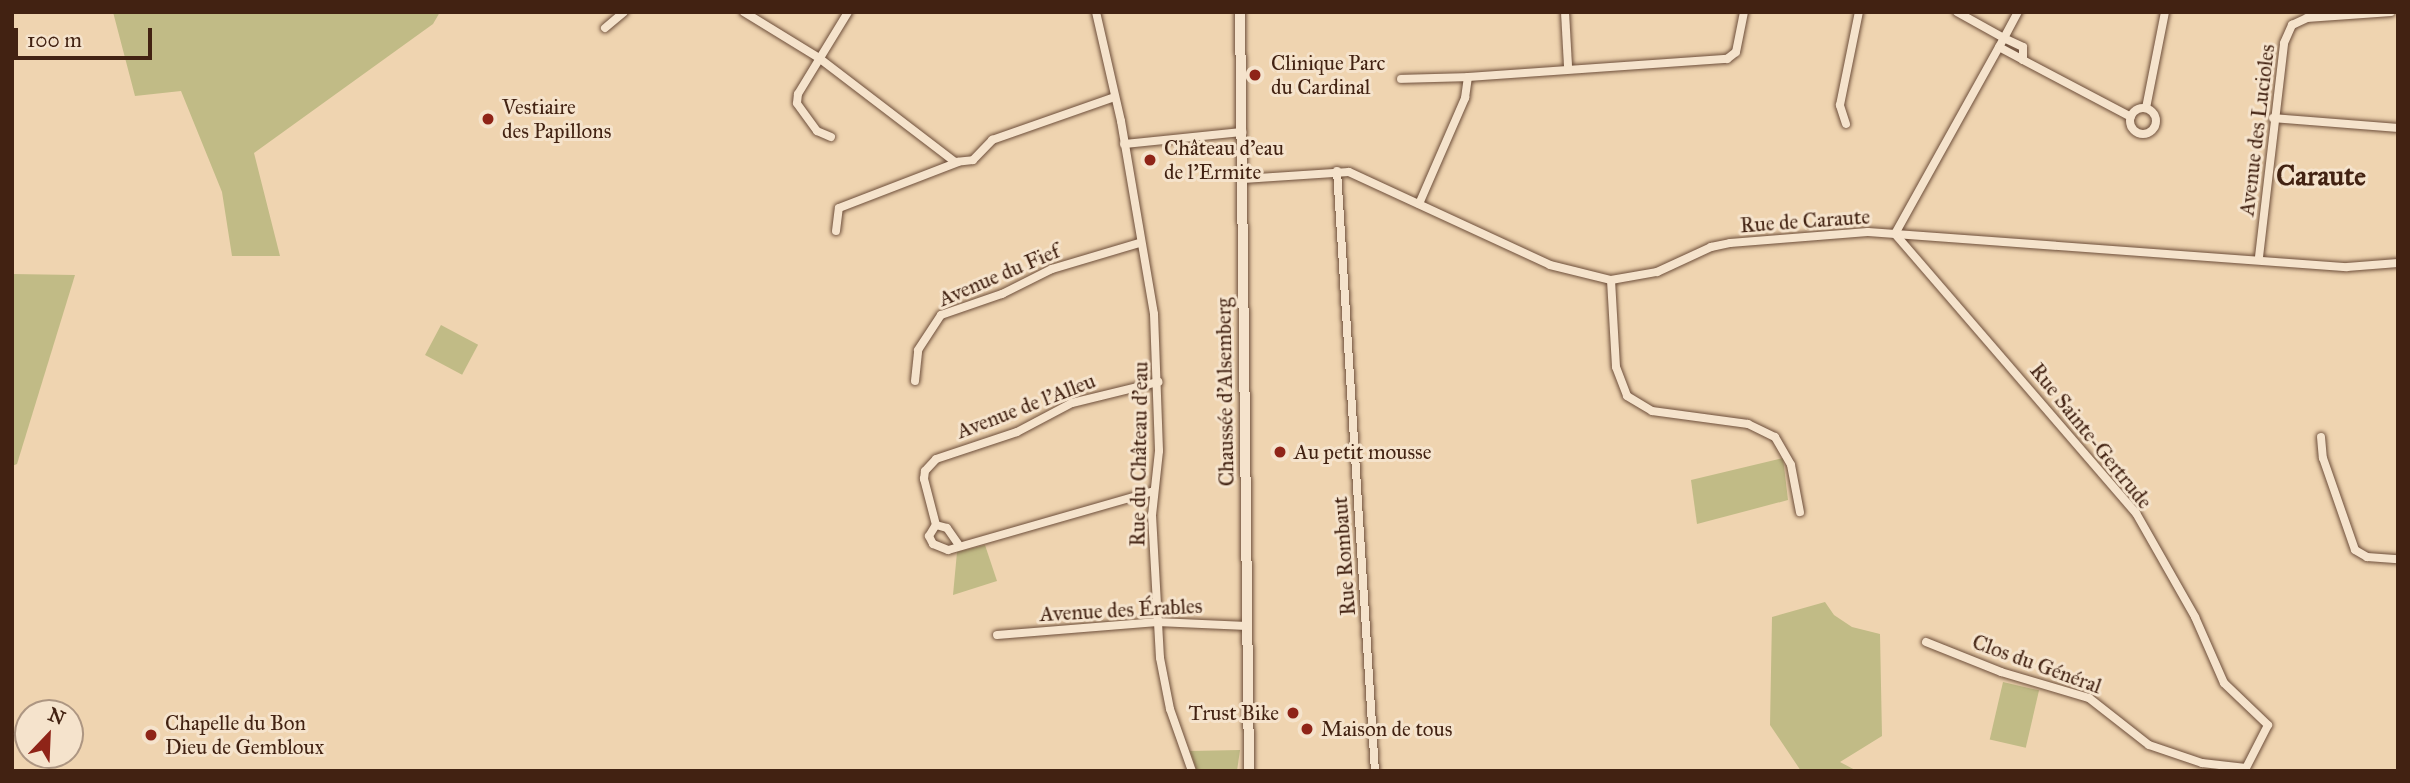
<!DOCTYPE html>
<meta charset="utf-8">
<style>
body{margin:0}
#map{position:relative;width:2410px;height:783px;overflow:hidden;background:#efd4b0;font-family:"IM FELL Great Primer",serif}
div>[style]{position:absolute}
.green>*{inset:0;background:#c1bb86;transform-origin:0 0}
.roads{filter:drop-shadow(0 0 2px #6d4e3a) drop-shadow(0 0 2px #6d4e3a)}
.street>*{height:8px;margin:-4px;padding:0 4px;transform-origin:4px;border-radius:4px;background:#f5e3cc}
.street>.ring{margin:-4px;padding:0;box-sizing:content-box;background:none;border:8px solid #f5e3cc;border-radius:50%}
.secondary>*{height:10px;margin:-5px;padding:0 5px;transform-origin:5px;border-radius:5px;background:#f5e3cc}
.dots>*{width:19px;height:19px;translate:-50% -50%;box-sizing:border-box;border:4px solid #f5e3cc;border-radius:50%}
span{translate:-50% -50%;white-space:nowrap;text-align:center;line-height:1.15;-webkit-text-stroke:6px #f5e3cc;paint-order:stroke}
.poi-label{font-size:21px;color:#422212}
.left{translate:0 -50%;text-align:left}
.right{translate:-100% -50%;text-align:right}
.street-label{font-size:21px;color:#422212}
.district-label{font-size:28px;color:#422212;font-weight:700}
.frame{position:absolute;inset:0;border:14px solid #422212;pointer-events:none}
.north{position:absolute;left:14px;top:699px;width:70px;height:70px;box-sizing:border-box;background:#f5e3cc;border:2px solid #ad9682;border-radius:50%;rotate:23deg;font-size:19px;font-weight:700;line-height:28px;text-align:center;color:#422212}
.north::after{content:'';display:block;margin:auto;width:24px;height:32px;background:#8f2418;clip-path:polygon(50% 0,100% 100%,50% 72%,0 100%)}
.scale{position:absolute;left:14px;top:28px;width:138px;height:32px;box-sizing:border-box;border:4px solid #422212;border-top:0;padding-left:9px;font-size:21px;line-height:24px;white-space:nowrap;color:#422212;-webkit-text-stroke:5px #f5e3cc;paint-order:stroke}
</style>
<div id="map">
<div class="green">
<div style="clip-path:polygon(113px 12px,440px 12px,433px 24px,254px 153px,280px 256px,232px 256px,222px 192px,181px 91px,135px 96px)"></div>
<div style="clip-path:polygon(12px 274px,75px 275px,17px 464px,12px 466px)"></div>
<div style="left:441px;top:325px;width:42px;height:34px;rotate:28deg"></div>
<div style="clip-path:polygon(1783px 458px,1788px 500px,1697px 524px,1691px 480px)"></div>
<div style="clip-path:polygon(985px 545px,997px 581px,953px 595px,957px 552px)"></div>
<div style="clip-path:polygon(1825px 602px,1834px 615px,1852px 627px,1880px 634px,1882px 736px,1840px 762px,1857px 771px,1801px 771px,1770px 725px,1772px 617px)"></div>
<div style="left:2003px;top:682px;width:37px;height:59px;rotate:13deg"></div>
<div style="clip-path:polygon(1240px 750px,1237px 771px,1197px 771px,1190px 751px)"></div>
</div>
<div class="roads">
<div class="street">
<div style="left:744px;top:12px;width:88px;rotate:31.5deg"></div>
<div style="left:819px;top:58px;width:171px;rotate:37.4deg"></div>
<div style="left:955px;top:162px;width:18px;rotate:-6deg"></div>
<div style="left:973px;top:160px;width:28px;rotate:-46deg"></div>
<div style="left:992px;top:140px;width:130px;rotate:-19.3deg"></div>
<div style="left:1096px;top:12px;width:112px;rotate:77.1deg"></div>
<div style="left:1121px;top:121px;width:196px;rotate:80.3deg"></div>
<div style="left:1154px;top:314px;width:137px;rotate:87.9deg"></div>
<div style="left:1159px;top:451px;width:64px;rotate:96.2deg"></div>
<div style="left:1152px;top:515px;width:143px;rotate:86.8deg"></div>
<div style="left:1160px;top:658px;width:52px;rotate:78.9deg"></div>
<div style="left:1170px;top:709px;width:66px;rotate:70.5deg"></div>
<div style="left:1565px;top:12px;width:54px;rotate:86.8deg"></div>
<div style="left:1957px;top:12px;width:54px;rotate:29deg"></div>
<div style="left:2004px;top:38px;width:224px;rotate:119.1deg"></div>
<div style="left:1895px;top:234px;width:369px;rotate:49.2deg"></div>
<div style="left:2136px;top:513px;width:120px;rotate:60.4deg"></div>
<div style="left:2195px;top:617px;width:72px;rotate:66.3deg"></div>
<div style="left:2224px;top:683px;width:61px;rotate:43.7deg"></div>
<div style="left:2268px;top:725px;width:48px;rotate:117.1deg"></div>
<div style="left:605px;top:28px;width:25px;rotate:-40deg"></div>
<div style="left:1999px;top:47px;width:27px;rotate:28deg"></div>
<div style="left:2023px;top:60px;width:13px;rotate:-90deg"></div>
<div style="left:2023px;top:47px;width:21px;rotate:-155deg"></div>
<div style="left:2004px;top:38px;width:30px;rotate:-62deg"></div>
<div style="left:2023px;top:60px;width:122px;rotate:27.8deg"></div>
<div style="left:1401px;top:79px;width:67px;rotate:-1.7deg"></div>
<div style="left:2146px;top:108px;width:98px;rotate:-78.8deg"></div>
<div class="ring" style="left:2130px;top:108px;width:18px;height:18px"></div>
<div style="left:2273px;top:118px;width:125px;rotate:4.6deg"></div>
<div style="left:1846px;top:124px;width:20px;rotate:-108deg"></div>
<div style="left:1840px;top:105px;width:95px;rotate:-78.5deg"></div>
<div style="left:831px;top:137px;width:15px;rotate:-157deg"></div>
<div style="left:817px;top:131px;width:34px;rotate:-126deg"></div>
<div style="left:797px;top:103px;width:9px;rotate:-84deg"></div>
<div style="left:798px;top:94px;width:96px;rotate:-58.6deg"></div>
<div style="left:1124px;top:144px;width:119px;rotate:-5.8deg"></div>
<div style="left:1337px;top:171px;width:601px;rotate:86.38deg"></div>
<div style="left:1243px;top:179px;width:106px;rotate:-3.8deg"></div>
<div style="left:1349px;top:172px;width:221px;rotate:24.8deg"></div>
<div style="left:1550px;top:265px;width:63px;rotate:13.8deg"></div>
<div style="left:1611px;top:280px;width:47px;rotate:-9.9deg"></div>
<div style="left:1657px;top:272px;width:60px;rotate:-24.8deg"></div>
<div style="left:1711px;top:247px;width:19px;rotate:-12deg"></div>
<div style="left:1730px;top:243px;width:138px;rotate:-4.6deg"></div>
<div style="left:1868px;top:232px;width:480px;rotate:4.2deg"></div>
<div style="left:2347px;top:267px;width:51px;rotate:-4.5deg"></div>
<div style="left:1419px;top:204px;width:116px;rotate:-66.5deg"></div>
<div style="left:1465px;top:98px;width:21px;rotate:-82deg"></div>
<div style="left:1468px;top:77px;width:260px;rotate:-4deg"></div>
<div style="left:1727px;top:59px;width:11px;rotate:-38deg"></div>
<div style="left:1736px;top:52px;width:41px;rotate:-78.7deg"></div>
<div style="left:836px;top:231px;width:23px;rotate:-83deg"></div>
<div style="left:839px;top:208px;width:128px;rotate:-21.1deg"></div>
<div style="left:2259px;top:257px;width:215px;rotate:-83.3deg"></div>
<div style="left:2284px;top:43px;width:20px;rotate:-66deg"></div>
<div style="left:2292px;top:25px;width:17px;rotate:-25deg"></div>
<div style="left:2307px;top:18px;width:84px;rotate:-4.1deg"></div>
<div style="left:1611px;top:280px;width:87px;rotate:86.7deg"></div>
<div style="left:1616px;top:367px;width:31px;rotate:69deg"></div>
<div style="left:1627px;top:396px;width:29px;rotate:31deg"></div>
<div style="left:1652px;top:411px;width:97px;rotate:7.7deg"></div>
<div style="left:1748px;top:424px;width:30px;rotate:26deg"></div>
<div style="left:1775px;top:437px;width:32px;rotate:60deg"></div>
<div style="left:1791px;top:465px;width:48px;rotate:79.2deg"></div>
<div style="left:915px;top:381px;width:31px;rotate:-84deg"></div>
<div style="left:918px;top:350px;width:42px;rotate:-56.7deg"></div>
<div style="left:941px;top:315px;width:65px;rotate:-19deg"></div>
<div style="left:1002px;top:294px;width:56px;rotate:-26.6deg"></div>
<div style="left:1052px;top:269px;width:91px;rotate:-16.6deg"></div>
<div style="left:2321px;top:437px;width:21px;rotate:85deg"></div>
<div style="left:2323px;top:458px;width:97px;rotate:70.8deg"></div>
<div style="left:2355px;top:550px;width:14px;rotate:30deg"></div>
<div style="left:2367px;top:557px;width:31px;rotate:4deg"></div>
<div style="left:1154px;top:491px;width:214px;rotate:164deg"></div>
<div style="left:948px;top:550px;width:16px;rotate:-158deg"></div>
<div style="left:933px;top:544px;width:9px;rotate:-117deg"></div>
<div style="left:929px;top:536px;width:13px;rotate:-58deg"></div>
<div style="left:936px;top:525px;width:48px;rotate:-104.6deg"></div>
<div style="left:924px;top:479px;width:8px;rotate:-83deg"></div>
<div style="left:925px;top:471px;width:16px;rotate:-47deg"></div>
<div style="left:936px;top:459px;width:85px;rotate:-18.4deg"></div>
<div style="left:1017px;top:432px;width:62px;rotate:-27.8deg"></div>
<div style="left:1072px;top:403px;width:89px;rotate:-13.7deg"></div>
<div style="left:936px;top:525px;width:11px;rotate:15deg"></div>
<div style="left:947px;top:528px;width:21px;rotate:55deg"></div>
<div style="left:997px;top:635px;width:161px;rotate:-4.6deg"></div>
<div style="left:1157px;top:622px;width:90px;rotate:2.5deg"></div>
<div style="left:1926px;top:642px;width:81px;rotate:21.8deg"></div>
<div style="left:2001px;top:672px;width:92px;rotate:16.5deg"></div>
<div style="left:2089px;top:698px;width:76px;rotate:38.1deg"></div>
<div style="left:2149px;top:745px;width:56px;rotate:18.8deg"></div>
<div style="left:2202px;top:763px;width:44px;rotate:6.5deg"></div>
</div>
<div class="secondary">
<div style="left:1240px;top:12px;width:759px;rotate:89.32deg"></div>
</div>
</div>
<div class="dots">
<div style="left:1255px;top:75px;background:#8f2418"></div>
<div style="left:488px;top:119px;background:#8f2418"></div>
<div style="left:1150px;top:160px;background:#8f2418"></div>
<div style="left:1280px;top:452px;background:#8f2418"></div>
<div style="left:1293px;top:713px;background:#8f2418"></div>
<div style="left:1307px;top:729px;background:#8f2418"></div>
<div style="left:151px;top:735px;background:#8f2418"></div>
</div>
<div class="poi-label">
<span class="left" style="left:1271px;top:75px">Clinique Parc<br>du Cardinal</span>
<span class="left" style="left:502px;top:119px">Vestiaire<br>des Papillons</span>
<span class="left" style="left:1164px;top:160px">Château d'eau<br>de l'Ermite</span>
<span class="left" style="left:1294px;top:452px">Au petit mousse</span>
<span class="right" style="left:1279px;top:713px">Trust Bike</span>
<span class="left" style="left:165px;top:735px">Chapelle du Bon<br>Dieu de Gembloux</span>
<span class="left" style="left:1321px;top:729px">Maison de tous</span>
</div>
<div class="street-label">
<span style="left:2257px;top:130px;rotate:-83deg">Avenue des Lucioles</span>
<span style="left:1805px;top:221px;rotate:-4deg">Rue de Caraute</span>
<span style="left:999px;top:275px;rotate:-23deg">Avenue du Fief</span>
<span style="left:1225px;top:392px;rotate:-91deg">Chaussée d'Alsemberg</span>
<span style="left:1026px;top:406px;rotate:-21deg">Avenue de l'Alleu</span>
<span style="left:2091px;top:436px;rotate:51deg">Rue Sainte-Gertrude</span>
<span style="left:1139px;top:454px;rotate:-89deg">Rue du Château d'eau</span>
<span style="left:1344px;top:556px;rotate:-94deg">Rue Rombaut</span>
<span style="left:1121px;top:610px;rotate:-3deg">Avenue des Érables</span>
<span style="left:2037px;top:664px;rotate:20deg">Clos du Général</span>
</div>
<div class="district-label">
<span style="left:2321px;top:176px">Caraute</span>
</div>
<div class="frame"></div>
<div class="north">N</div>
<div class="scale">100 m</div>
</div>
